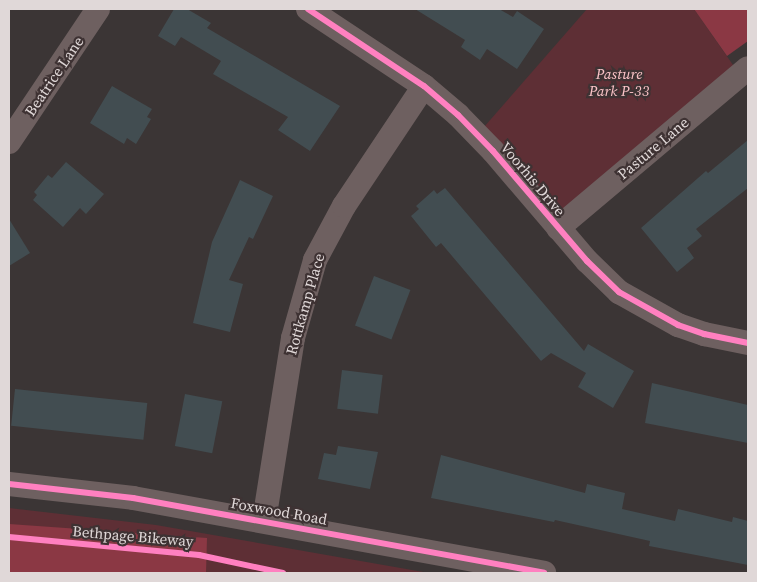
<!DOCTYPE html>
<style>
body{margin:0}
#map{position:relative;width:757px;height:582px;overflow:hidden;background:#3b3535;font-family:"Source Serif 4",serif}
div>[style]{position:absolute}
.green>*{inset:0;background:#5e2f35}
.forest>*{inset:0;background:#8b3844}
.building>*{inset:0;background:#424d51;transform-origin:0 0}
.street>*{height:24px;margin:-12px;padding:0 12px;transform-origin:12px;border-radius:12px;background:#6e6060}
.cycleway>*{height:6px;margin:-3px;padding:0 3px;transform-origin:3px;border-radius:3px;background:#ff80c0}
span{translate:-50% -50%;white-space:nowrap;text-align:center;line-height:1.15;-webkit-text-stroke:4.5px #3e3233;paint-order:stroke}
.park-label{font-size:15px;color:#fcc4c8;font-style:italic}
.street-label{font-size:15px;color:#e0d8d8}
.frame{position:absolute;inset:0;border:10px solid #e0d8d8;pointer-events:none}
</style>
<div id="map">
<div class="green">
<div style="clip-path:polygon(587px 9px,694px 9px,740px 75px,558px 228px,477px 135px)"></div>
<div style="clip-path:polygon(9px 508px,156px 525px,429px 573px,9px 573px)"></div>
</div>
<div class="forest">
<div style="clip-path:polygon(694px 9px,748px 9px,748px 41px,727px 56px)"></div>
<div style="clip-path:polygon(9px 524px,207px 538px,206px 573px,9px 573px)"></div>
</div>
<div class="building">
<div style="clip-path:polygon(174px 9px,187px 9px,211px 23px,207px 28px,340px 106px,310px 151px,278px 130px,288px 117px,213px 74px,221px 61px,181px 37px,175px 46px,158px 36px)"></div>
<div style="clip-path:polygon(415px 9px,499px 9px,513px 17px,517px 11px,544px 29px,517px 69px,487px 49px,480px 60px,461px 47px,465px 40px)"></div>
<div style="clip-path:polygon(112px 86px,152px 109px,147px 117px,151px 119px,136px 144px,127px 138px,124px 144px,90px 123px)"></div>
<div style="clip-path:polygon(748px 140px,748px 188px,696px 229px,702px 236px,687px 248px,694px 258px,677px 272px,641px 228px,706px 171px,708px 173px)"></div>
<div style="clip-path:polygon(66px 162px,104px 194px,86px 214px,80px 208px,63px 227px,33px 200px,37px 195px,34px 192px,48px 175px,52px 178px)"></div>
<div style="clip-path:polygon(240px 180px,273px 196px,253px 239px,249px 237px,229px 280px,243px 284px,230px 332px,193px 323px,212px 242px)"></div>
<div style="clip-path:polygon(445px 188px,584px 351px,588px 344px,634px 371px,613px 408px,578px 387px,586px 373px,551px 353px,541px 361px,441px 243px,436px 247px,411px 216px,419px 209px,416px 206px,434px 190px,437px 194px)"></div>
<div style="clip-path:polygon(9px 219px,30px 253px,9px 266px)"></div>
<div style="left:374px;top:276px;width:39px;height:53px;rotate:21deg"></div>
<div style="left:342px;top:370px;width:41px;height:39px;rotate:7deg"></div>
<div style="clip-path:polygon(652px 383px,748px 405px,748px 443px,645px 423px)"></div>
<div style="left:15px;top:389px;width:133px;height:37px;rotate:6deg"></div>
<div style="left:185px;top:394px;width:38px;height:53px;rotate:11deg"></div>
<div style="clip-path:polygon(338px 446px,378px 452px,370px 489px,318px 479px,324px 453px,336px 455px)"></div>
<div style="clip-path:polygon(441px 455px,585px 493px,587px 484px,625px 493px,622px 509px,675px 521px,678px 509px,732px 522px,733px 517px,748px 521px,748px 565px,649px 546px,650px 541px,555px 520px,554px 522px,431px 498px)"></div>
</div>
<div class="street">
<div style="left:308px;top:9px;width:139px;rotate:33.6deg"></div>
<div style="left:424px;top:86px;width:45px;rotate:40.5deg"></div>
<div style="left:458px;top:115px;width:50px;rotate:45.8deg"></div>
<div style="left:493px;top:151px;width:145px;rotate:49.5deg"></div>
<div style="left:587px;top:261px;width:45px;rotate:44.1deg"></div>
<div style="left:619px;top:292px;width:68px;rotate:29.2deg"></div>
<div style="left:678px;top:325px;width:28px;rotate:19deg"></div>
<div style="left:704px;top:334px;width:45px;rotate:11.6deg"></div>
<div style="left:9px;top:142px;width:160px;rotate:-56.2deg"></div>
<div style="left:558px;top:228px;width:248px;rotate:-40.1deg"></div>
<div style="left:9px;top:484px;width:125px;rotate:6.4deg"></div>
<div style="left:133px;top:498px;width:418px;rotate:10.3deg"></div>
<div style="left:264px;top:521px;width:185px;rotate:-81deg"></div>
<div style="left:293px;top:338px;width:81px;rotate:-74.2deg"></div>
<div style="left:315px;top:260px;width:61px;rotate:-61.8deg"></div>
<div style="left:344px;top:206px;width:144px;rotate:-56.3deg"></div>
</div>
<div class="cycleway">
<div style="left:308px;top:9px;width:139px;rotate:33.6deg"></div>
<div style="left:424px;top:86px;width:45px;rotate:40.5deg"></div>
<div style="left:458px;top:115px;width:50px;rotate:45.8deg"></div>
<div style="left:493px;top:151px;width:145px;rotate:49.5deg"></div>
<div style="left:587px;top:261px;width:45px;rotate:44.1deg"></div>
<div style="left:619px;top:292px;width:68px;rotate:29.2deg"></div>
<div style="left:678px;top:325px;width:28px;rotate:19deg"></div>
<div style="left:704px;top:334px;width:45px;rotate:11.6deg"></div>
<div style="left:9px;top:484px;width:125px;rotate:6.4deg"></div>
<div style="left:133px;top:498px;width:418px;rotate:10.3deg"></div>
<div style="left:9px;top:537px;width:191px;rotate:5.4deg"></div>
<div style="left:199px;top:555px;width:86px;rotate:12.1deg"></div>
</div>
<div class="park-label">
<span style="left:619px;top:82px">Pasture<br>Park P-33</span>
</div>
<div class="street-label">
<span style="left:54px;top:76px;rotate:-56deg">Beatrice Lane</span>
<span style="left:653px;top:148px;rotate:-40deg">Pasture Lane</span>
<span style="left:533px;top:179px;rotate:50deg">Voorhis Drive</span>
<span style="left:305px;top:304px;rotate:-74deg">Rottkamp Place</span>
<span style="left:279px;top:511px;rotate:10deg">Foxwood Road</span>
<span style="left:133px;top:536px;rotate:5deg">Bethpage Bikeway</span>
</div>
<div class="frame"></div>
</div>
